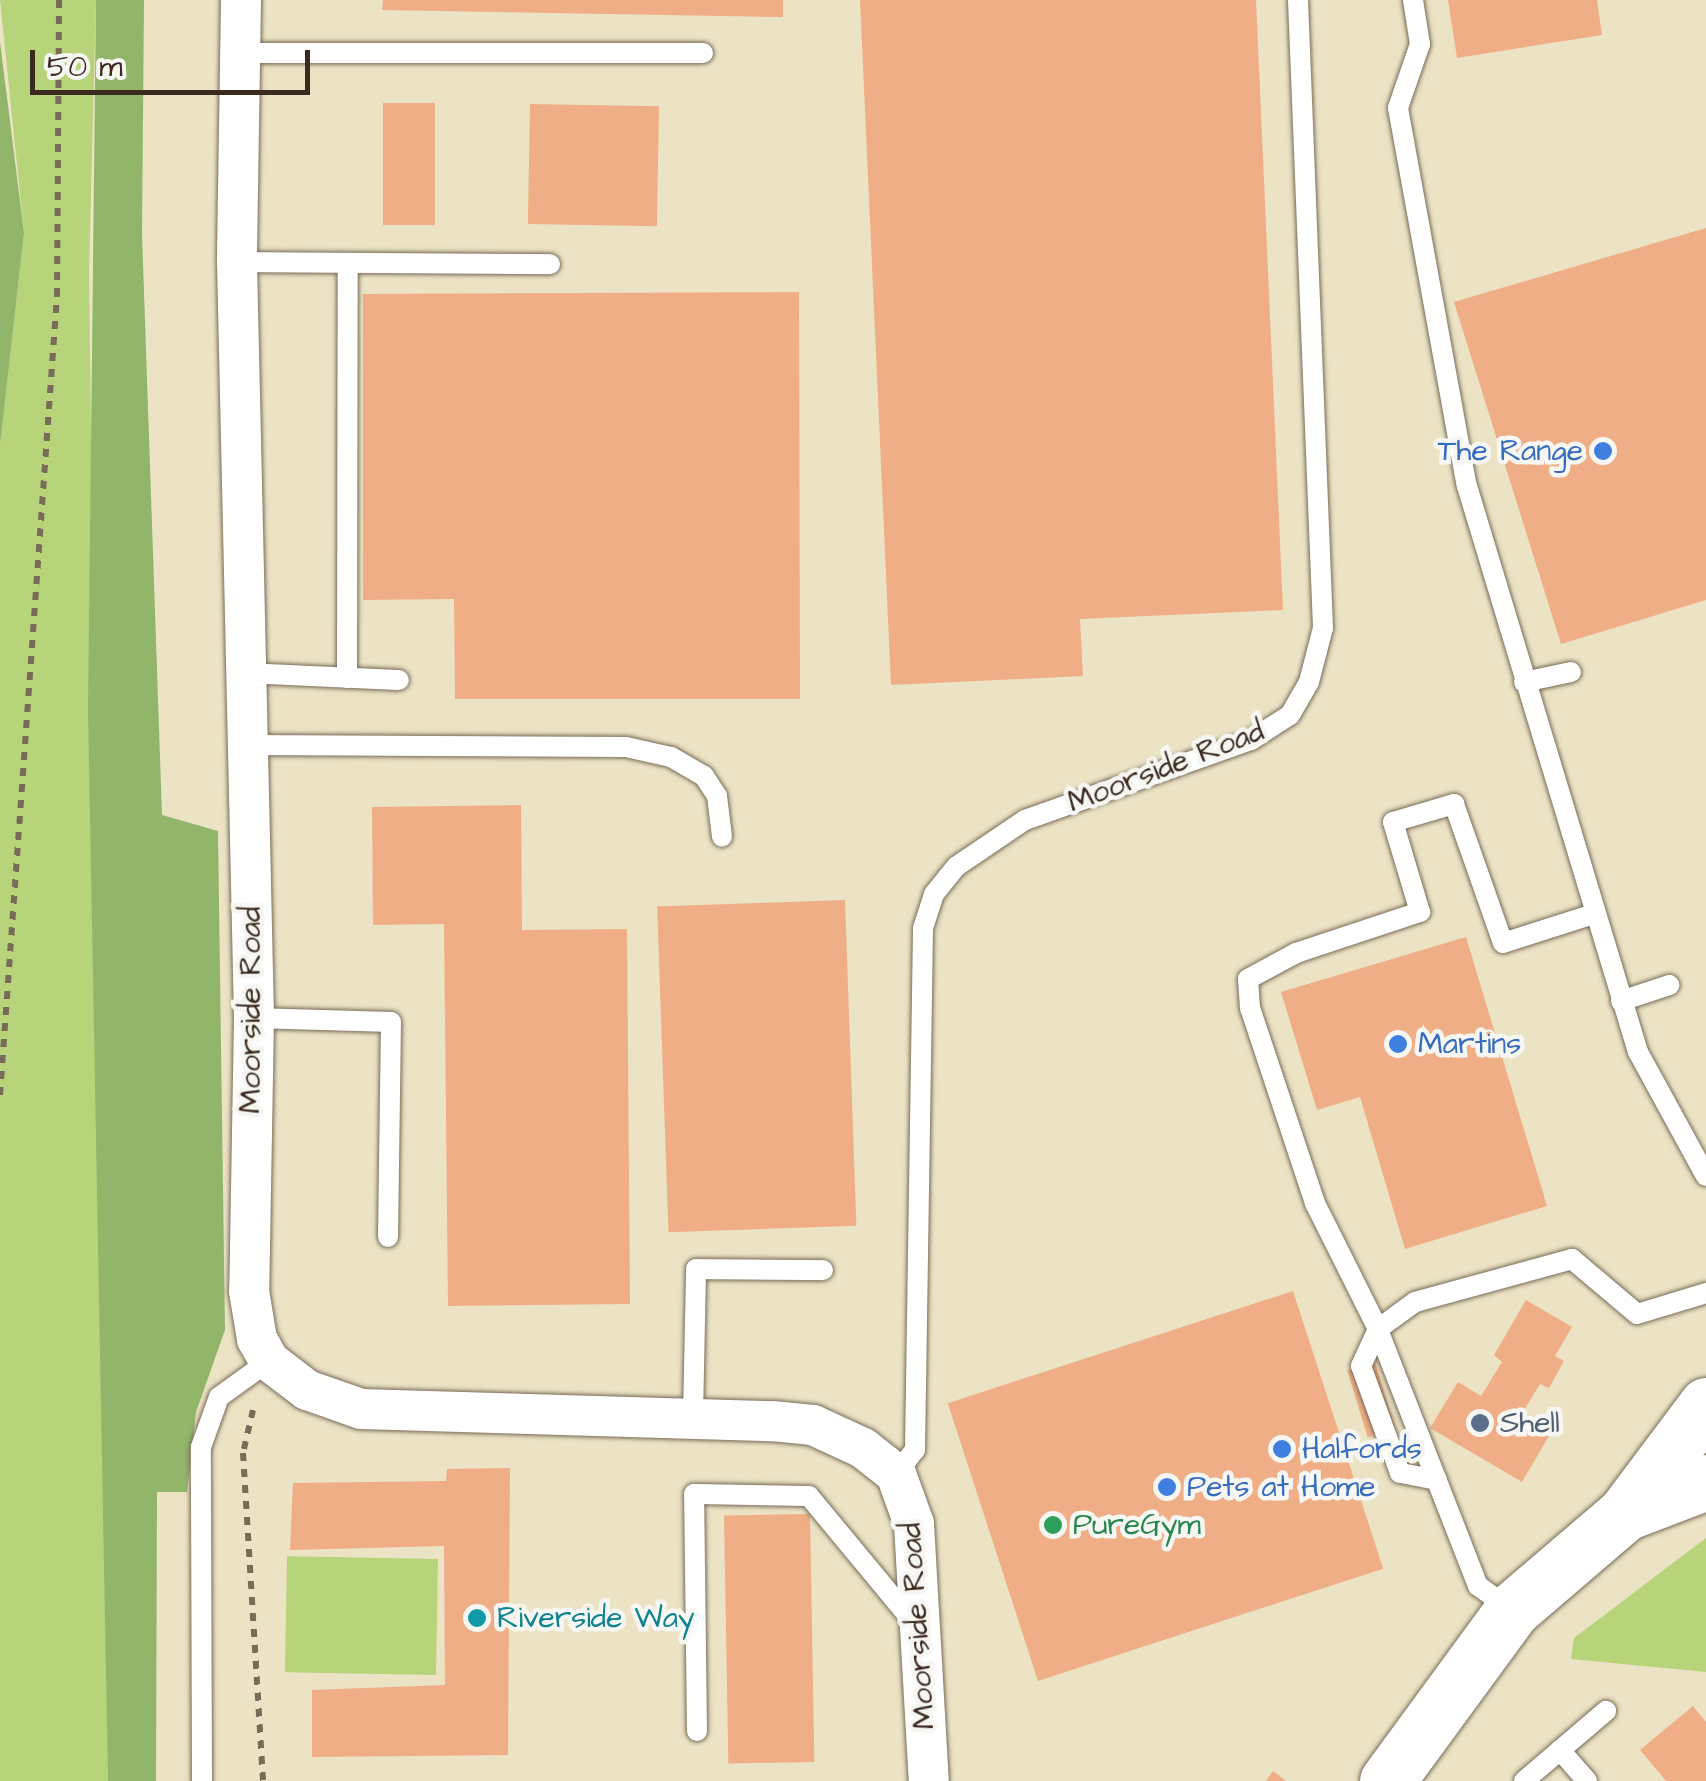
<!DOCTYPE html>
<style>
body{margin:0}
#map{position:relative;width:1706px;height:1781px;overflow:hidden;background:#ebe3c4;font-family:"Architects Daughter",sans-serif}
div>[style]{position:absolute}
.green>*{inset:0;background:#b7d47a;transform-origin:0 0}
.forest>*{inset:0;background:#91b66a}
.building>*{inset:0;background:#f0ae86;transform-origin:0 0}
.path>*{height:6px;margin-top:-3px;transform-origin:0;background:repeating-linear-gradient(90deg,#796b58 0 8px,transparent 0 16px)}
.roads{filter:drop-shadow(0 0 2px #796b58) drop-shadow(0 0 2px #796b58)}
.lane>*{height:20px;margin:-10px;padding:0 10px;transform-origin:10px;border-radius:10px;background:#fff}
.street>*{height:40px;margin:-20px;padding:0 20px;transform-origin:20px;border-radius:20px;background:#fff}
.secondary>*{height:55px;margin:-27.5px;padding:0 27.5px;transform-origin:27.5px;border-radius:27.5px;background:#fff}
.dots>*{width:28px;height:28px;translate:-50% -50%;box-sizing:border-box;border:5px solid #f6f6f2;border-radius:50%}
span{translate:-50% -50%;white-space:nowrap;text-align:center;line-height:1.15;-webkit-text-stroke:9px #f6f6f2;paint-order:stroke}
.shop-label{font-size:30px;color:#366cbe}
.right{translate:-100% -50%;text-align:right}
.left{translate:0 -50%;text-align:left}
.street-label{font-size:30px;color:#3b2a1e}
.service-label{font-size:30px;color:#4e5e75}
.leisure-label{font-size:30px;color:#27864d}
.culture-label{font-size:30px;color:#0d838f}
.scale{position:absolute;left:30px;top:50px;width:280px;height:45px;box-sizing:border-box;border:5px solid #3b2a1e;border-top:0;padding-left:12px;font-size:30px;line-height:35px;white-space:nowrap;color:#3b2a1e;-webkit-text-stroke:8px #f6f6f2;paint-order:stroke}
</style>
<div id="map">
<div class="green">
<div style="clip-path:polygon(0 0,96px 0,89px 270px,108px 1781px,0 1781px,0 446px,24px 233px)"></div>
<div style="clip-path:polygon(1706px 1538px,1706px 1672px,1571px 1659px,1574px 1638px)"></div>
<div style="left:438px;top:1559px;width:116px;height:151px;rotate:91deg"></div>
</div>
<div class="forest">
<div style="clip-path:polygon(96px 0,144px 0,142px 234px,162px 815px,218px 831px,225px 1330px,196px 1412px,187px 1492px,157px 1492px,156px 1781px,108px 1781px,88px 710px)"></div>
<div style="clip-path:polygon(0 42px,24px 233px,0 446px)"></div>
</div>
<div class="building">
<div style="clip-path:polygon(383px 0,783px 0,783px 17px,382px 10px)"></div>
<div style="clip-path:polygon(860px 0,1256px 0,1283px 610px,1080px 619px,1083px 676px,891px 685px)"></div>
<div style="clip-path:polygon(1448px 0,1597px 0,1602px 35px,1457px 58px)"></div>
<div style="left:383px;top:103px;width:52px;height:122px"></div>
<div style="left:530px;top:104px;width:129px;height:120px;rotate:1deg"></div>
<div style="clip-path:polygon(1706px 228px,1706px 600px,1561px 644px,1454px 302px)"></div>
<div style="clip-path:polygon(799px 292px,800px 699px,455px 699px,454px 599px,363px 600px,363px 294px)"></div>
<div style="clip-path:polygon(521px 805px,522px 930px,627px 929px,630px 1304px,448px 1306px,444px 924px,373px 925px,372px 807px)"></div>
<div style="left:845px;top:900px;width:326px;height:188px;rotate:88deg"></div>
<div style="clip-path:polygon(1466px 937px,1547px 1206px,1405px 1249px,1360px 1097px,1317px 1110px,1281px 992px)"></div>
<div style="left:1293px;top:1291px;width:292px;height:363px;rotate:72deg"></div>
<div style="clip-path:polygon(1526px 1300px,1572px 1327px,1555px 1356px,1564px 1361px,1549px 1388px,1540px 1384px,1519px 1418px,1549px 1436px,1522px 1482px,1430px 1428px,1458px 1382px,1481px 1396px,1502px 1362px,1494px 1355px)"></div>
<div style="left:1375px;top:1362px;width:70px;height:29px;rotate:73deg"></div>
<div style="clip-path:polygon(510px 1468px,508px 1755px,312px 1757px,312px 1690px,445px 1685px,444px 1546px,290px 1550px,293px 1483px,446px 1481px,447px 1469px)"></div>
<div style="left:810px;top:1514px;width:248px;height:86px;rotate:89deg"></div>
<div style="clip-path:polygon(1693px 1706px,1706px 1722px,1706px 1781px,1666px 1781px,1640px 1750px)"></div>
<div style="clip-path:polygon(1273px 1771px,1286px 1781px,1266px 1781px)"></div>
</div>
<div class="path">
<div style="left:0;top:1095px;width:801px;rotate:-85.92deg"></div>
<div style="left:57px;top:296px;width:296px;rotate:-89.6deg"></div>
<div style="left:253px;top:1410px;width:44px;rotate:103.1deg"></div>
<div style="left:243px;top:1453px;width:329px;rotate:86.5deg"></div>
</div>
<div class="roads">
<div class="lane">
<div style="left:1413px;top:0;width:45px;rotate:81deg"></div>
<div style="left:1420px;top:44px;width:68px;rotate:109deg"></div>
<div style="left:1398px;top:108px;width:384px;rotate:79.7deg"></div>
<div style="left:1467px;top:486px;width:591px;rotate:73.19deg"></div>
<div style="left:1638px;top:1052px;width:141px;rotate:61.3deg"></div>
<div style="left:239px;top:53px;width:464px"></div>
<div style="left:237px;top:262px;width:313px;rotate:0.4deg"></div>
<div style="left:244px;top:673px;width:155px;rotate:2.6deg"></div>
<div style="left:347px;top:678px;width:414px;rotate:-89.9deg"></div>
<div style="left:1524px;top:682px;width:48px;rotate:-12deg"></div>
<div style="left:246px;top:745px;width:380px;rotate:0.3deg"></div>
<div style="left:626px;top:747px;width:46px;rotate:12.5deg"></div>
<div style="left:671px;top:757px;width:38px;rotate:30deg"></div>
<div style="left:704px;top:776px;width:24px;rotate:57deg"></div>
<div style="left:717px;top:796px;width:41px;rotate:83deg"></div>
<div style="left:1621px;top:1001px;width:51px;rotate:-18.4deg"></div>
<div style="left:254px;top:1018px;width:137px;rotate:1.7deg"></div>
<div style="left:391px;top:1022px;width:215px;rotate:90.8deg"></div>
<div style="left:693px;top:1417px;width:148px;rotate:-88.8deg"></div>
<div style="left:696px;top:1269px;width:127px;rotate:0.5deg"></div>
<div style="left:896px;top:1474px;width:31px;rotate:-52deg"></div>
<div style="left:915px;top:1450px;width:522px;rotate:-89.12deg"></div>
<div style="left:923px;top:928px;width:36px;rotate:-72deg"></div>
<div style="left:934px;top:894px;width:36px;rotate:-51deg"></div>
<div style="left:957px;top:866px;width:82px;rotate:-34.1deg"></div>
<div style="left:1025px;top:820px;width:240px;rotate:-19.5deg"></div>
<div style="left:1251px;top:740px;width:46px;rotate:-32.7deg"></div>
<div style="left:1290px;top:715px;width:38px;rotate:-60deg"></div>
<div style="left:1309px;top:682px;width:56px;rotate:-75.5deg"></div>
<div style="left:1323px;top:628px;width:628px;rotate:-92.28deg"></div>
<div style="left:1437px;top:1480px;width:38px;rotate:-169deg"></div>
<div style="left:1400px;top:1473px;width:114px;rotate:-110deg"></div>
<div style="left:1361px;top:1366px;width:41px;rotate:-65.3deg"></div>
<div style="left:1378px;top:1329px;width:46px;rotate:-36.1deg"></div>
<div style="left:1415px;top:1302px;width:163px;rotate:-15.3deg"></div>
<div style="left:1572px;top:1259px;width:85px;rotate:40.2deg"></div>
<div style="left:1637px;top:1314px;width:72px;rotate:-16.9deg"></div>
<div style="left:1510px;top:1609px;width:39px;rotate:-144deg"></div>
<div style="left:1478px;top:1586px;width:276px;rotate:-111.3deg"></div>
<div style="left:1378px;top:1329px;width:141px;rotate:-116.6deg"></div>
<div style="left:1315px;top:1203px;width:206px;rotate:-108.4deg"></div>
<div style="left:1250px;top:1008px;width:29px;rotate:-94deg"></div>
<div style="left:1248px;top:979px;width:55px;rotate:-28.4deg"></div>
<div style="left:1296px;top:953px;width:131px;rotate:-18.3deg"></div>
<div style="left:1420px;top:912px;width:94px;rotate:-106.7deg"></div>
<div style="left:1393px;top:822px;width:64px;rotate:-16.4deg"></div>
<div style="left:1454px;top:804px;width:147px;rotate:70.6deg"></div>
<div style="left:1503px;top:943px;width:96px;rotate:-17.7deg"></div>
<div style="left:697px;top:1731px;width:237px;rotate:-90.7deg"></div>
<div style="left:694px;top:1494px;width:115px;rotate:1deg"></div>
<div style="left:809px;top:1496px;width:166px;rotate:50.4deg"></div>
<div style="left:1560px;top:1750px;width:41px;rotate:48.9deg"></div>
<div style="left:202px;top:1781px;width:334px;rotate:-90.2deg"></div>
<div style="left:201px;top:1447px;width:53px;rotate:-70.2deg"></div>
<div style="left:219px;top:1397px;width:62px;rotate:-35.8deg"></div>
<div style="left:1524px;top:1781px;width:108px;rotate:-40.5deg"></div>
</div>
<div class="street">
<div style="left:241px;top:0;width:262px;rotate:90.9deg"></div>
<div style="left:237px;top:262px;width:756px;rotate:88.71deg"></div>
<div style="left:254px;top:1018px;width:273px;rotate:91deg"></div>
<div style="left:249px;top:1291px;width:49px;rotate:80.5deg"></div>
<div style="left:257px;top:1339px;width:25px;rotate:61deg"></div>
<div style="left:269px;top:1361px;width:48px;rotate:37.3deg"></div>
<div style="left:307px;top:1390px;width:57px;rotate:19.4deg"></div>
<div style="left:361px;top:1409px;width:411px;rotate:1.7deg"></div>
<div style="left:772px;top:1421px;width:41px;rotate:5.6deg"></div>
<div style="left:813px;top:1425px;width:55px;rotate:24.7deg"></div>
<div style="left:863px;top:1448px;width:42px;rotate:38.2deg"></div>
<div style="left:896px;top:1474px;width:53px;rotate:70.2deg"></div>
<div style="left:914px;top:1524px;width:257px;rotate:86.7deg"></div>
</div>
<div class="secondary">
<div style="left:1625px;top:1513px;width:87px;rotate:-20.9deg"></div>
<div style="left:1387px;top:1781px;width:212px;rotate:-53.8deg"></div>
<div style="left:1512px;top:1610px;width:149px;rotate:-40.6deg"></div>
<div style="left:1625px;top:1513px;width:135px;rotate:-53.1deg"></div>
</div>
</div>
<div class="dots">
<div style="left:1603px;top:451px;background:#3f7fe0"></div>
<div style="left:1398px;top:1044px;background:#3f7fe0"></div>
<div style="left:1480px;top:1423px;background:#5c6f8a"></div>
<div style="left:1282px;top:1449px;background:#3f7fe0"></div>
<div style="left:1167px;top:1487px;background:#3f7fe0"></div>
<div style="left:1053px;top:1525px;background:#2e9e5b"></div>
<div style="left:477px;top:1618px;background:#0f9aa8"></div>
</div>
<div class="shop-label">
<span class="right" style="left:1583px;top:451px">The Range</span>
<span class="left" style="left:1418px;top:1044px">Martins</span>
<span class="left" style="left:1302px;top:1449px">Halfords</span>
<span class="left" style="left:1187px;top:1487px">Pets at Home</span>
</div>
<div class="street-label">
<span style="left:1166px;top:767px;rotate:-21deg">Moorside Road</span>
<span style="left:251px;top:1010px;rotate:-90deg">Moorside Road</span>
<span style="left:918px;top:1626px;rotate:-94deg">Moorside Road</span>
</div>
<div class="service-label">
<span class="left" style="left:1500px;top:1423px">Shell</span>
</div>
<div class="leisure-label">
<span class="left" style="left:1073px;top:1525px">PureGym</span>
</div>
<div class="culture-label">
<span class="left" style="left:497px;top:1618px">Riverside Way</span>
</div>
<div class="scale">50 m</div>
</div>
